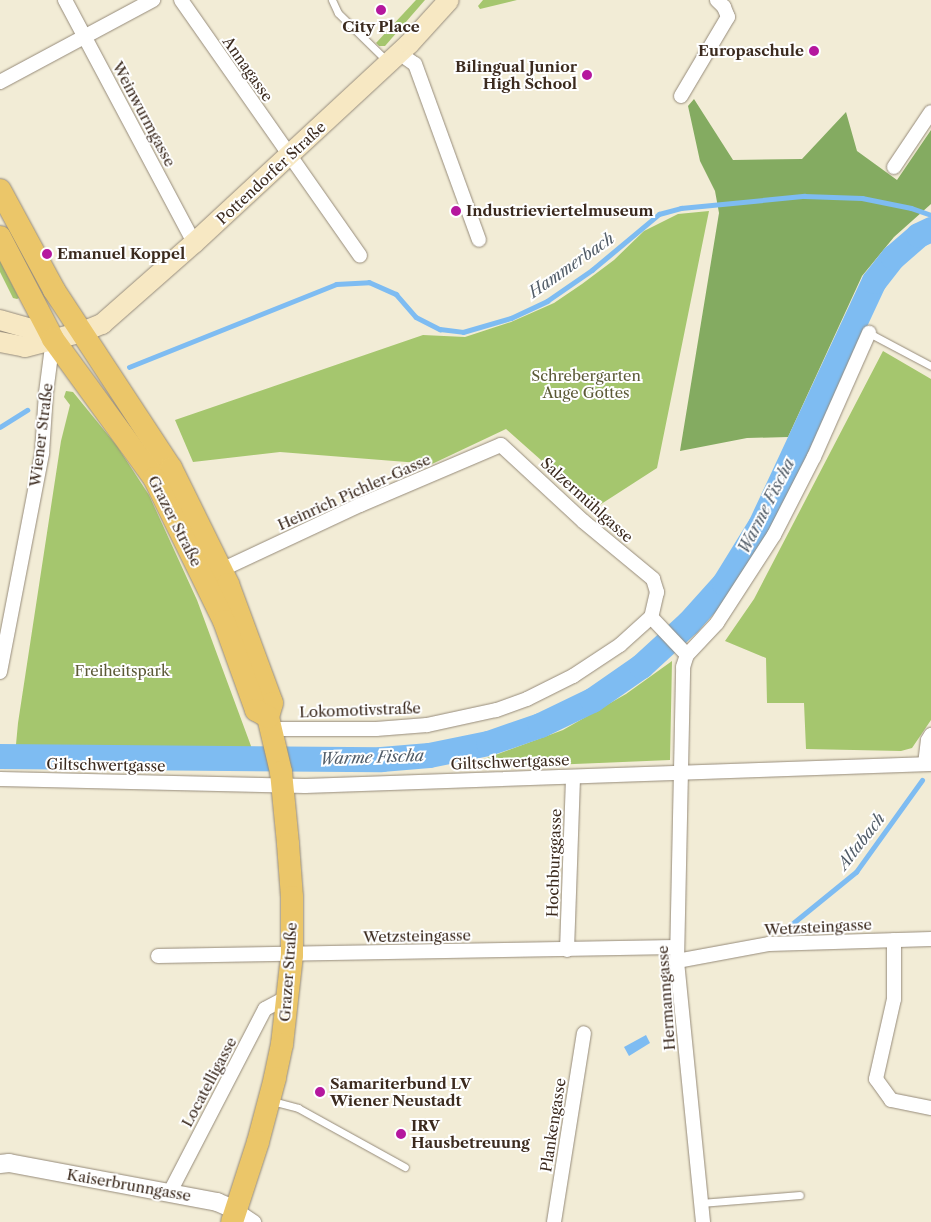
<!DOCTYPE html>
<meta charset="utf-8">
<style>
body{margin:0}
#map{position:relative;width:931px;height:1222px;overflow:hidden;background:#f2ecd6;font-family:"Libre Caslon Text",serif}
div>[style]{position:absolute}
.green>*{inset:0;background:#a5c66e}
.forest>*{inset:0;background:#84ab61}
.water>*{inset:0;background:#7ebcf2}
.stream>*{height:4.5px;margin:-2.25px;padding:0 2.25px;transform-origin:2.25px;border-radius:2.25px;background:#7ebcf2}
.river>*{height:25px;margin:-12.5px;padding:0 12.5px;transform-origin:12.5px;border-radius:12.5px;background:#7ebcf2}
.roads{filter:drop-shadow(0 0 1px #968b7a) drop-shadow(0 0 1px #968b7a)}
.service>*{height:7px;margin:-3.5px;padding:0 3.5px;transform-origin:3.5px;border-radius:3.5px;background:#fff}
.minor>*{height:14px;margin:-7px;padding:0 7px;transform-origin:7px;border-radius:7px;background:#fff}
.tertiary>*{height:18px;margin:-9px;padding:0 9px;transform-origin:9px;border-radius:9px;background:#fff}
.secondary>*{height:20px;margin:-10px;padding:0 10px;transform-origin:10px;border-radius:10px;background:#f7e8c3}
.primary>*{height:22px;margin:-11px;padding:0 11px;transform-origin:11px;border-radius:11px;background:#ebc669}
.dots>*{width:14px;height:14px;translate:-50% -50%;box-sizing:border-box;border:2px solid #fff;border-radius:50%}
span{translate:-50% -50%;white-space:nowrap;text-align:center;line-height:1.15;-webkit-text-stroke:4px #fff;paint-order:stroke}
.poi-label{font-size:15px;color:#3b2a1e;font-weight:700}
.right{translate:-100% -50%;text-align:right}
.left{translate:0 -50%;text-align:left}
.street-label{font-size:15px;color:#3b2a1e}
.park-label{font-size:15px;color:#5b5936}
.water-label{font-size:16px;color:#525d68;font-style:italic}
</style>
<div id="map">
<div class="green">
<div style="clip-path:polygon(416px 0,425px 0,385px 46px,379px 46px,376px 43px)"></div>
<div style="clip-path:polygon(483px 0,517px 0,480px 9px,478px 6px)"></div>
<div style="clip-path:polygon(709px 211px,657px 468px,595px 508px,506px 429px,432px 464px,280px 452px,193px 462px,175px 420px,423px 335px,465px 337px,511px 322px,554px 303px,582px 284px,614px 260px,644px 231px,678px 214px)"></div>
<div style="clip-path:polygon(0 261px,19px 298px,17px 299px,13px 298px,0 272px)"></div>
<div style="clip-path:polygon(883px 351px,931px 379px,931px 720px,912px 748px,901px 751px,806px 749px,804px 703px,767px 703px,766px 658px,725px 641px,754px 599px)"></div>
<div style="clip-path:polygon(66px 391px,73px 392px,117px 446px,149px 495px,197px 600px,251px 746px,255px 769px,14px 766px,18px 723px,61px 441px,70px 405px,64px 397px)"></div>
<div style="clip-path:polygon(672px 661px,670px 760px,457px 769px,563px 730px,626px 694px)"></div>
</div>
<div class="forest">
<div style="clip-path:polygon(694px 99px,733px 160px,802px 159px,846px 112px,857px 151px,897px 180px,931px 130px,931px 204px,894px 237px,862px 276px,788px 437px,747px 438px,680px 451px,719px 213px,715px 191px,700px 161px,688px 106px)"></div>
</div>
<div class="water">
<div style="clip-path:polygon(646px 1035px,650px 1043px,629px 1056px,624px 1047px)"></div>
</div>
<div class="stream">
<div style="left:129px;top:367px;width:223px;rotate:-21.8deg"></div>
<div style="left:336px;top:284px;width:33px;rotate:-3deg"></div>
<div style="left:369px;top:282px;width:30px;rotate:24deg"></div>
<div style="left:396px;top:294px;width:30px;rotate:49deg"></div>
<div style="left:416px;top:317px;width:27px;rotate:27deg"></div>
<div style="left:440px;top:329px;width:23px;rotate:7deg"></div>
<div style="left:463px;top:332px;width:50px;rotate:-16.3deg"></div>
<div style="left:511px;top:318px;width:40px;rotate:-25deg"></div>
<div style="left:547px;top:301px;width:55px;rotate:-34.6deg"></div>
<div style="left:592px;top:270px;width:87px;rotate:-39.9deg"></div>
<div style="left:659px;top:214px;width:23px;rotate:-15deg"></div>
<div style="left:681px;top:208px;width:124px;rotate:-5.6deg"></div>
<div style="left:804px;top:196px;width:58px;rotate:2deg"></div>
<div style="left:862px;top:198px;width:50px;rotate:11.5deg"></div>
<div style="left:911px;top:208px;width:21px;rotate:19deg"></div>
<div style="left:0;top:427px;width:32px;rotate:-32deg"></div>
<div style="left:787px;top:928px;width:89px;rotate:-39.1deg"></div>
<div style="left:856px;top:872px;width:113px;rotate:-54.3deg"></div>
</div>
<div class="river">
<div style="left:0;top:756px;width:381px;rotate:0.5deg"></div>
<div style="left:381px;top:759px;width:48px;rotate:-4.8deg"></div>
<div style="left:429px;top:755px;width:60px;rotate:-11.5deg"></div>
<div style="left:488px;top:743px;width:55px;rotate:-19.1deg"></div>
<div style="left:540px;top:725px;width:58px;rotate:-25.7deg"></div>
<div style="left:592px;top:700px;width:60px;rotate:-34.8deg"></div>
<div style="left:641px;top:666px;width:64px;rotate:-42.5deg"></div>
<div style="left:688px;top:623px;width:54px;rotate:-48deg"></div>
<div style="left:724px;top:583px;width:68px;rotate:-58.2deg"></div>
<div style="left:760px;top:525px;width:269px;rotate:-65deg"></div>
<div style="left:874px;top:281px;width:31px;rotate:-52deg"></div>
<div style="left:893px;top:257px;width:33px;rotate:-41deg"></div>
<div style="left:918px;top:235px;width:14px;rotate:-25deg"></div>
</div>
<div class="roads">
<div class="service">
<div style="left:332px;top:0;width:14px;rotate:65deg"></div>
<div style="left:338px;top:13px;width:70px;rotate:44.4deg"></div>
<div style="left:869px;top:333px;width:70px;rotate:28deg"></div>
<div style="left:272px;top:1101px;width:27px;rotate:15deg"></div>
<div style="left:298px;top:1108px;width:122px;rotate:28.9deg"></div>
<div style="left:701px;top:1203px;width:99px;rotate:-4.6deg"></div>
</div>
<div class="minor">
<div style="left:65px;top:0;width:275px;rotate:62deg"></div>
<div style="left:181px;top:0;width:312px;rotate:55deg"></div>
<div style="left:399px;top:53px;width:19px;rotate:35deg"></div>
<div style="left:415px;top:64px;width:187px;rotate:70deg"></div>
<div style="left:0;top:82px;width:174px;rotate:-28.2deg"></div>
<div style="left:681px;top:96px;width:92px;rotate:-59.3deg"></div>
<div style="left:728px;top:17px;width:11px;rotate:-112deg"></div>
<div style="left:724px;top:7px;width:10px;rotate:-135deg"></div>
<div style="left:894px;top:167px;width:66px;rotate:-56.1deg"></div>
<div style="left:221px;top:570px;width:153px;rotate:-25.1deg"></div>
<div style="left:360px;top:505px;width:153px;rotate:-23.1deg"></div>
<div style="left:501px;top:445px;width:112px;rotate:42.8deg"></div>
<div style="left:583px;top:521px;width:91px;rotate:39.6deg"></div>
<div style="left:653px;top:579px;width:14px;rotate:73deg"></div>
<div style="left:657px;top:592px;width:26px;rotate:103deg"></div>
<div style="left:651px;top:617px;width:42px;rotate:137.9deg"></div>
<div style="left:620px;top:645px;width:56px;rotate:146.6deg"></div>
<div style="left:573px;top:676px;width:51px;rotate:153.4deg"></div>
<div style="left:527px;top:699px;width:33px;rotate:160deg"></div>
<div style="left:496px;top:710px;width:71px;rotate:167.7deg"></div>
<div style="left:427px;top:725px;width:51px;rotate:175.5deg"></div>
<div style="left:376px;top:729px;width:105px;rotate:180deg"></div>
<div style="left:651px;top:617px;width:52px;rotate:46.5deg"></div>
<div style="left:0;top:672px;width:223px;rotate:-79.1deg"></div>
<div style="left:42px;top:453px;width:60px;rotate:-86.2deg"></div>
<div style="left:46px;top:393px;width:54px;rotate:-82.6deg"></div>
<div style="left:925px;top:764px;width:24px;rotate:-83deg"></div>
<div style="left:928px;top:740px;width:6px;rotate:-59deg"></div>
<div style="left:0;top:779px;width:305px;rotate:1.3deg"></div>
<div style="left:305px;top:786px;width:626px;rotate:-2.01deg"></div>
<div style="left:894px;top:940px;width:59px;rotate:90deg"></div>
<div style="left:894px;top:999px;width:82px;rotate:102.7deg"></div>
<div style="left:876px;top:1079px;width:26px;rotate:54deg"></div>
<div style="left:891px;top:1100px;width:41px;rotate:11.3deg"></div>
<div style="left:567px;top:950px;width:173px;rotate:-88deg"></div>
<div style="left:158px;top:956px;width:519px;rotate:-0.99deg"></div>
<div style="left:677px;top:961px;width:94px;rotate:-10.5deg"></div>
<div style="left:769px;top:944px;width:162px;rotate:-1.8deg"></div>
<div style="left:170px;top:1192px;width:206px;rotate:-62.6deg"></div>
<div style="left:265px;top:1009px;width:26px;rotate:-28deg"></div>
<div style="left:236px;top:1210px;width:22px;rotate:34deg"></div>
<div style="left:554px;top:1222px;width:191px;rotate:-81deg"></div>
<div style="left:703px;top:1222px;width:262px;rotate:-95.7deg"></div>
<div style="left:677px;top:961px;width:294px;rotate:-88.8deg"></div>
<div style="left:683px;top:667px;width:13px;rotate:-72deg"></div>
<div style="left:687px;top:655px;width:44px;rotate:-46.8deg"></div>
<div style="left:717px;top:623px;width:105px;rotate:-57.1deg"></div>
<div style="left:774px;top:535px;width:88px;rotate:-62.9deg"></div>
<div style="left:814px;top:457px;width:136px;rotate:-66.1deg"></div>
</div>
<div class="tertiary">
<div style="left:0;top:1164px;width:9px;rotate:-6deg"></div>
<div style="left:9px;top:1163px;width:212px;rotate:10.6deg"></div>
<div style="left:217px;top:1202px;width:21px;rotate:23deg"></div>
</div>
<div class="secondary">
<div style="left:0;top:320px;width:33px;rotate:16deg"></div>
<div style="left:32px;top:329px;width:23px;rotate:25deg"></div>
<div style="left:0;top:342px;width:25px;rotate:11deg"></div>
<div style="left:25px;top:347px;width:59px;rotate:-14.7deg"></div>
<div style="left:82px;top:332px;width:22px;rotate:-22deg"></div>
<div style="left:102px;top:324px;width:123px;rotate:-41.4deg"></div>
<div style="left:194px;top:243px;width:293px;rotate:-42.8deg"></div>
<div style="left:409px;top:44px;width:59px;rotate:-47.7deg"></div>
</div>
<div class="primary">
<div style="left:0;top:190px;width:114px;rotate:61.6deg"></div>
<div style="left:54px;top:290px;width:213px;rotate:56.7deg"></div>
<div style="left:171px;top:468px;width:129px;rotate:63.8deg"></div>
<div style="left:228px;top:584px;width:127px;rotate:69.7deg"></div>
<div style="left:272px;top:703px;width:15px;rotate:106deg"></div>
<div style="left:268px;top:717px;width:57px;rotate:76.7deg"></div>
<div style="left:281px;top:772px;width:72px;rotate:84.4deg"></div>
<div style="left:288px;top:844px;width:53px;rotate:85.7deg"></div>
<div style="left:292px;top:897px;width:58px;rotate:90deg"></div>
<div style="left:292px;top:955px;width:90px;rotate:96.4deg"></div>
<div style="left:282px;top:1044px;width:35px;rotate:102deg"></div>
<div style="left:275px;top:1078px;width:66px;rotate:104.9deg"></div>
<div style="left:258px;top:1142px;width:84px;rotate:108deg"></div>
<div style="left:0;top:237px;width:115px;rotate:62.5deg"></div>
<div style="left:53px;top:339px;width:172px;rotate:54deg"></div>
<div style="left:154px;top:478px;width:159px;rotate:63.9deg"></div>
<div style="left:224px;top:621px;width:95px;rotate:70.2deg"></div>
<div style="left:256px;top:710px;width:14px;rotate:30deg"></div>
</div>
</div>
<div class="dots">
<div style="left:381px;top:10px;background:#b5179e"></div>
<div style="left:814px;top:51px;background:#b5179e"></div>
<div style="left:587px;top:75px;background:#b5179e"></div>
<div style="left:456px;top:211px;background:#b5179e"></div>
<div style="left:47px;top:254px;background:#b5179e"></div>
<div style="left:320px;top:1092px;background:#b5179e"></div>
<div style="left:401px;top:1134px;background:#b5179e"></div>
</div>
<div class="poi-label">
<span style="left:381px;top:27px">City Place</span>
<span class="right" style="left:804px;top:51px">Europaschule</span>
<span class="right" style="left:577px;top:75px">Bilingual Junior<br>High School</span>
<span class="left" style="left:466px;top:211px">Industrieviertelmuseum</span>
<span class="left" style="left:57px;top:254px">Emanuel Koppel</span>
<span class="left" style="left:330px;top:1092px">Samariterbund LV<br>Wiener Neustadt</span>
<span class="left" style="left:411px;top:1134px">IRV<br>Hausbetreuung</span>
</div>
<div class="street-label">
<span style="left:248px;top:69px;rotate:55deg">Annagasse</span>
<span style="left:144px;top:114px;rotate:62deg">Weinwurmgasse</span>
<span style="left:271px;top:173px;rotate:-43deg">Pottendorfer Straße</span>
<span style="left:41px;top:435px;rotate:-83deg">Wiener Straße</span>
<span style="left:354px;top:492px;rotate:-24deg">Heinrich Pichler-Gasse</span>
<span style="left:587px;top:500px;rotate:42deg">Salzermühlgasse</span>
<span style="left:175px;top:521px;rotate:63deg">Grazer Straße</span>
<span style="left:360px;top:710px;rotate:-2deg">Lokomotivstraße</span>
<span style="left:510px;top:762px;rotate:-2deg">Giltschwertgasse</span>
<span style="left:106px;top:765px;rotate:1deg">Giltschwertgasse</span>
<span style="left:554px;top:863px;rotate:-88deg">Hochburggasse</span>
<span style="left:818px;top:927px;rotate:-3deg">Wetzsteingasse</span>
<span style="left:417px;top:936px;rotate:-1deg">Wetzsteingasse</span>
<span style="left:288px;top:972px;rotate:-86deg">Grazer Straße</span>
<span style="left:666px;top:998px;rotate:-94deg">Hermanngasse</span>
<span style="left:209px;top:1082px;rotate:-62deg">Locatelligasse</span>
<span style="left:553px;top:1125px;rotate:-81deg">Plankengasse</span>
<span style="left:129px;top:1185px;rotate:10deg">Kaiserbrunngasse</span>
</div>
<div class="park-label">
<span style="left:586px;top:384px">Schrebergarten<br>Auge Gottes</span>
<span style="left:122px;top:671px">Freiheitspark</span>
</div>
<div class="water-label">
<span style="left:571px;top:265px;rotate:-35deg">Hammerbach</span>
<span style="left:766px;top:506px;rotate:-63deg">Warme Fischa</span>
<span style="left:372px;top:757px;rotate:-2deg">Warme Fischa</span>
<span style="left:861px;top:841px;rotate:-52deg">Altabach</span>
</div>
</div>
